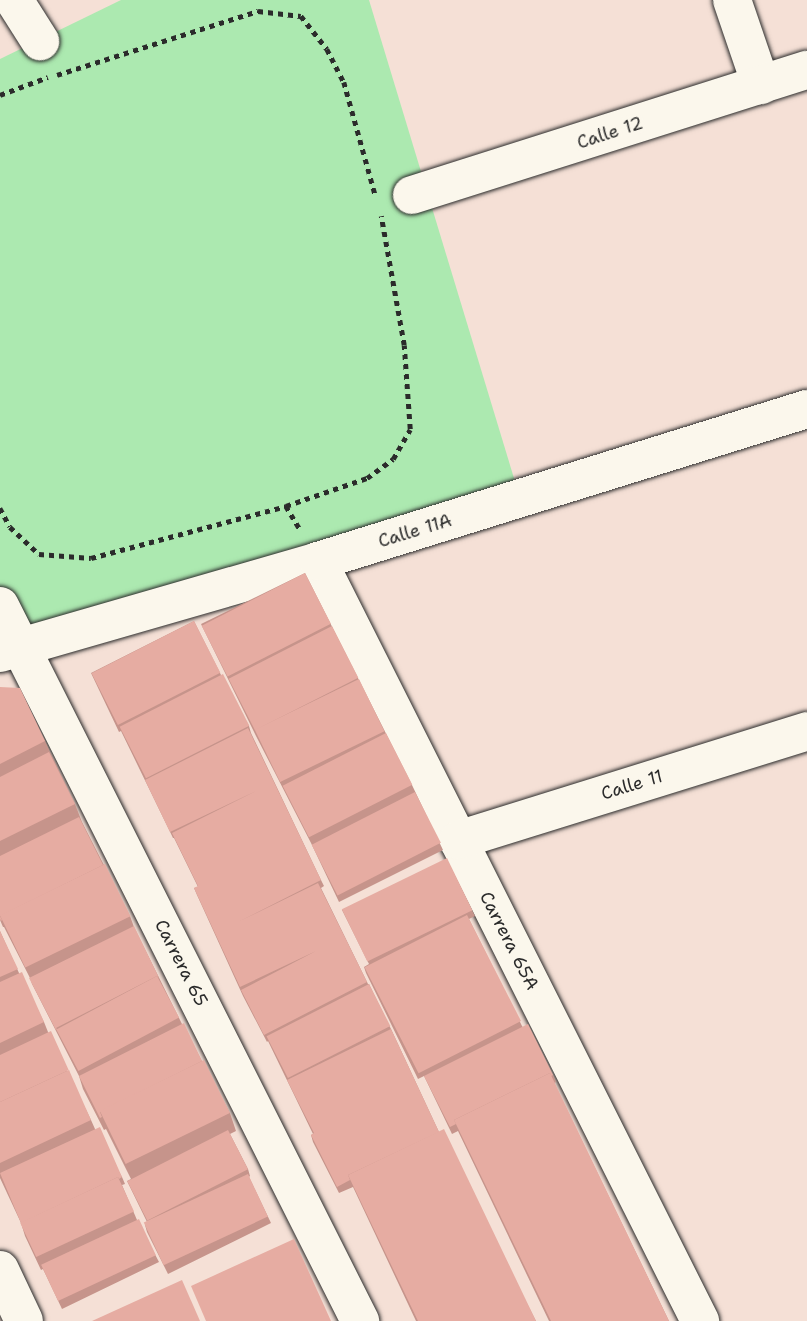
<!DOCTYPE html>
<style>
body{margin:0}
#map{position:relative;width:807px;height:1321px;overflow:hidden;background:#f5e0d6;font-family:"Shantell Sans",sans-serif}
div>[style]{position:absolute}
.green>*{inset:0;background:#ace9b0}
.path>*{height:4.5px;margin-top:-2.25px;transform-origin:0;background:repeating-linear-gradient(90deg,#2b2b2b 0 5px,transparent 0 10px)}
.roads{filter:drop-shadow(0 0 2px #2b2b2b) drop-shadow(0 0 2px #2b2b2b)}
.minor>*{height:38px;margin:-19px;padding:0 19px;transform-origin:19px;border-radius:19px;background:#fbf7ec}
.wall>*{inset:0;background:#c6948b}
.building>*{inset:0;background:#e6aca2;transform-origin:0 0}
span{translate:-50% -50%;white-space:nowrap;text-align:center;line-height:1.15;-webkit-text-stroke:7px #fbf7ec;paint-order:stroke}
.street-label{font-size:18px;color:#2b2b2b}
</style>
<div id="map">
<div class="green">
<div style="clip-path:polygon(121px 0,369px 0,520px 498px,22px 646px,0 606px,0 59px)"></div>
</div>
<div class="path">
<div style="left:57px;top:75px;width:211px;rotate:-17.7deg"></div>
<div style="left:258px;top:11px;width:43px;rotate:6.6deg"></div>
<div style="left:301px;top:16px;width:42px;rotate:51.8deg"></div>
<div style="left:327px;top:49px;width:37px;rotate:63deg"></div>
<div style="left:344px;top:82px;width:116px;rotate:74.5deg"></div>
<div style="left:0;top:95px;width:51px;rotate:-20.6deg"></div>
<div style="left:286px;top:506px;width:27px;rotate:59deg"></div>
<div style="left:0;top:508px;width:21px;rotate:62deg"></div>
<div style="left:10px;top:527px;width:40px;rotate:43deg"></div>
<div style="left:39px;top:554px;width:52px;rotate:4.4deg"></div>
<div style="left:91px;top:558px;width:202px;rotate:-14.9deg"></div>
<div style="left:286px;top:506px;width:86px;rotate:-19.1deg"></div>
<div style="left:367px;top:478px;width:32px;rotate:-36deg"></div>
<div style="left:393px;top:459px;width:34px;rotate:-60deg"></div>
<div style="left:410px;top:429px;width:84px;rotate:-94.1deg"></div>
<div style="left:404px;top:345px;width:131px;rotate:-100.1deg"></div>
</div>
<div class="roads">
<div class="minor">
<div style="left:14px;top:0;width:49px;rotate:57.6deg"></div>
<div style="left:732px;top:0;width:90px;rotate:71.2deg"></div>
<div style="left:412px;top:195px;width:414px;rotate:-17.6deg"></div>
<div style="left:318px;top:561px;width:851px;rotate:63.31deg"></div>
<div style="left:0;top:606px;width:801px;rotate:63.27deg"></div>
<div style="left:0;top:653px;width:331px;rotate:-16.1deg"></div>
<div style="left:318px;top:561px;width:512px;rotate:-17.27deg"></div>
<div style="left:458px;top:840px;width:366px;rotate:-17.3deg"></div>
<div style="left:0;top:1270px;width:56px;rotate:64.8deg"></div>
</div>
</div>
<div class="wall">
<div style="clip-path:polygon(305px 573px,412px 785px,443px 850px,339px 902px,311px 843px,256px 736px,201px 624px)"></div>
<div style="clip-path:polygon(194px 621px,221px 675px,249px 726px,251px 733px,321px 880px,324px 886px,321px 888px,368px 984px,369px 984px,391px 1029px,439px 1132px,536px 1321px,416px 1321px,353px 1187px,339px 1193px,313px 1142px,311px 1135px,313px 1134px,268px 1041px,267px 1042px,243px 996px,197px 895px,194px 888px,198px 887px,174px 838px,173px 838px,121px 731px,119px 732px,91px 673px)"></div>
<div style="clip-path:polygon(0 687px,45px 741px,50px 752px,75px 804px,82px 822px,130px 916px,134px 927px,182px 1024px,230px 1113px,236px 1131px,230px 1134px,248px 1169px,250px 1176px,249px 1177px,271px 1223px,168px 1274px,147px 1232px,145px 1225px,148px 1224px,127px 1181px,131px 1179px,106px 1129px,104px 1130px,83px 1089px,79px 1076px,32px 984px,30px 978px,4px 927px,3px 927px,0 920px)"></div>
<div style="clip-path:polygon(342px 910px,472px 910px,475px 916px,469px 919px,522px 1026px,553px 1075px,556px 1082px,554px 1083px,669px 1321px,549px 1321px,458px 1131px,452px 1134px,424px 1076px,418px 1079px,366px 973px,364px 967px,369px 964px)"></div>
<div style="clip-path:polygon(0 931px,19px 973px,44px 1022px,48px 1032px,91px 1120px,95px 1129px,122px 1177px,125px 1184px,122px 1185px,137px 1220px,159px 1262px,62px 1309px,43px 1269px,41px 1270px,25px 1236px,21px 1223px,0 1178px)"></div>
</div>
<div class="building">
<div style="left:305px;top:573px;width:57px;height:116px;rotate:63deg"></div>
<div style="left:194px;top:621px;width:58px;height:115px;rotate:63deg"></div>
<div style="left:332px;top:626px;width:58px;height:116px;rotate:63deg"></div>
<div style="left:223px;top:674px;width:58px;height:116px;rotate:63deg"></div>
<div style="left:359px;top:679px;width:58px;height:116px;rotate:64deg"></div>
<div style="clip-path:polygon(0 687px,20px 688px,45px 741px,0 764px)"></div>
<div style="clip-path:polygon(248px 728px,321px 880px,240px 921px,318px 883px,367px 982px,264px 1035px,241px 990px,316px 951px,240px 987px,194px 888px,198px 886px,172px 833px,256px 791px,170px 832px,145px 780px)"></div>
<div style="left:386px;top:733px;width:58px;height:116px;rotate:63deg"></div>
<div style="clip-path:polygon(49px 752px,75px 804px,0 841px,0 777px)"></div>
<div style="left:415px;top:792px;width:57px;height:116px;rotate:63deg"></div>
<div style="clip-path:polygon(79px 817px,103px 865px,0 916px,2px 920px,1px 921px,0 919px,0 856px)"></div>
<div style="left:447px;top:858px;width:58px;height:117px;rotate:64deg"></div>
<div style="left:105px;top:864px;width:58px;height:117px;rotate:64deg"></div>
<div style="left:467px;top:915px;width:119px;height:115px;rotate:63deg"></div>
<div style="clip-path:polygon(134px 926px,159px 978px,157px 976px,56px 1028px,57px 1029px,56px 1030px,29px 978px)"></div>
<div style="clip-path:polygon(0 931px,18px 969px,0 977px)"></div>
<div style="clip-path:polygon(22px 972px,44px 1022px,0 1043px,0 982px)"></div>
<div style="left:157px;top:976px;width:47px;height:114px;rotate:62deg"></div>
<div style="left:369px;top:984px;width:47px;height:115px;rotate:63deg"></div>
<div style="clip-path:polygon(184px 1023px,202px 1061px,100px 1112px,102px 1117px,100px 1118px,79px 1076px)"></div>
<div style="clip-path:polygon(528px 1024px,553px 1075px,551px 1076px,550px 1073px,454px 1120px,456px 1124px,450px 1127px,424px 1076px)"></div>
<div style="clip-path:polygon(391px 1029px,439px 1132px,348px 1175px,350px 1180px,337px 1187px,311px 1135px,314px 1133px,287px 1080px)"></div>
<div style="clip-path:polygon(51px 1031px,70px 1073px,69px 1070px,0 1102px,0 1055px)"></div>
<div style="left:204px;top:1060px;width:59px;height:116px;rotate:64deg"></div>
<div style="clip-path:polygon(69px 1070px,91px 1120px,0 1163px,0 1102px)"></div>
<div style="clip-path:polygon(550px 1073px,669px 1321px,551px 1321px,454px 1120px)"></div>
<div style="clip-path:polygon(100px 1127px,122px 1177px,119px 1179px,118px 1177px,21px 1223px,0 1173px)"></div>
<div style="clip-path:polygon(444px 1129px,536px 1321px,418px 1321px,348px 1175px)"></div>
<div style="left:228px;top:1130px;width:44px;height:113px;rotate:63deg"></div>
<div style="left:248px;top:1174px;width:47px;height:115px;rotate:65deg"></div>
<div style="left:118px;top:1177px;width:38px;height:108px;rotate:65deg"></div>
<div style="left:139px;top:1219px;width:40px;height:108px;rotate:65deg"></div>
<div style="clip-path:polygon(294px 1239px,331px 1321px,206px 1321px,191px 1286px)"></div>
<div style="clip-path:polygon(182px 1280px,200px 1321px,92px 1321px)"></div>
</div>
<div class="street-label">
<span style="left:610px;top:133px;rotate:-18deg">Calle 12</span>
<span style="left:415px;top:531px;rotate:-17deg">Calle 11A</span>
<span style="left:632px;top:785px;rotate:-17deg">Calle 11</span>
<span style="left:509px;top:941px;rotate:63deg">Carrera 65A</span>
<span style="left:181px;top:963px;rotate:63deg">Carrera 65</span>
</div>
</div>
